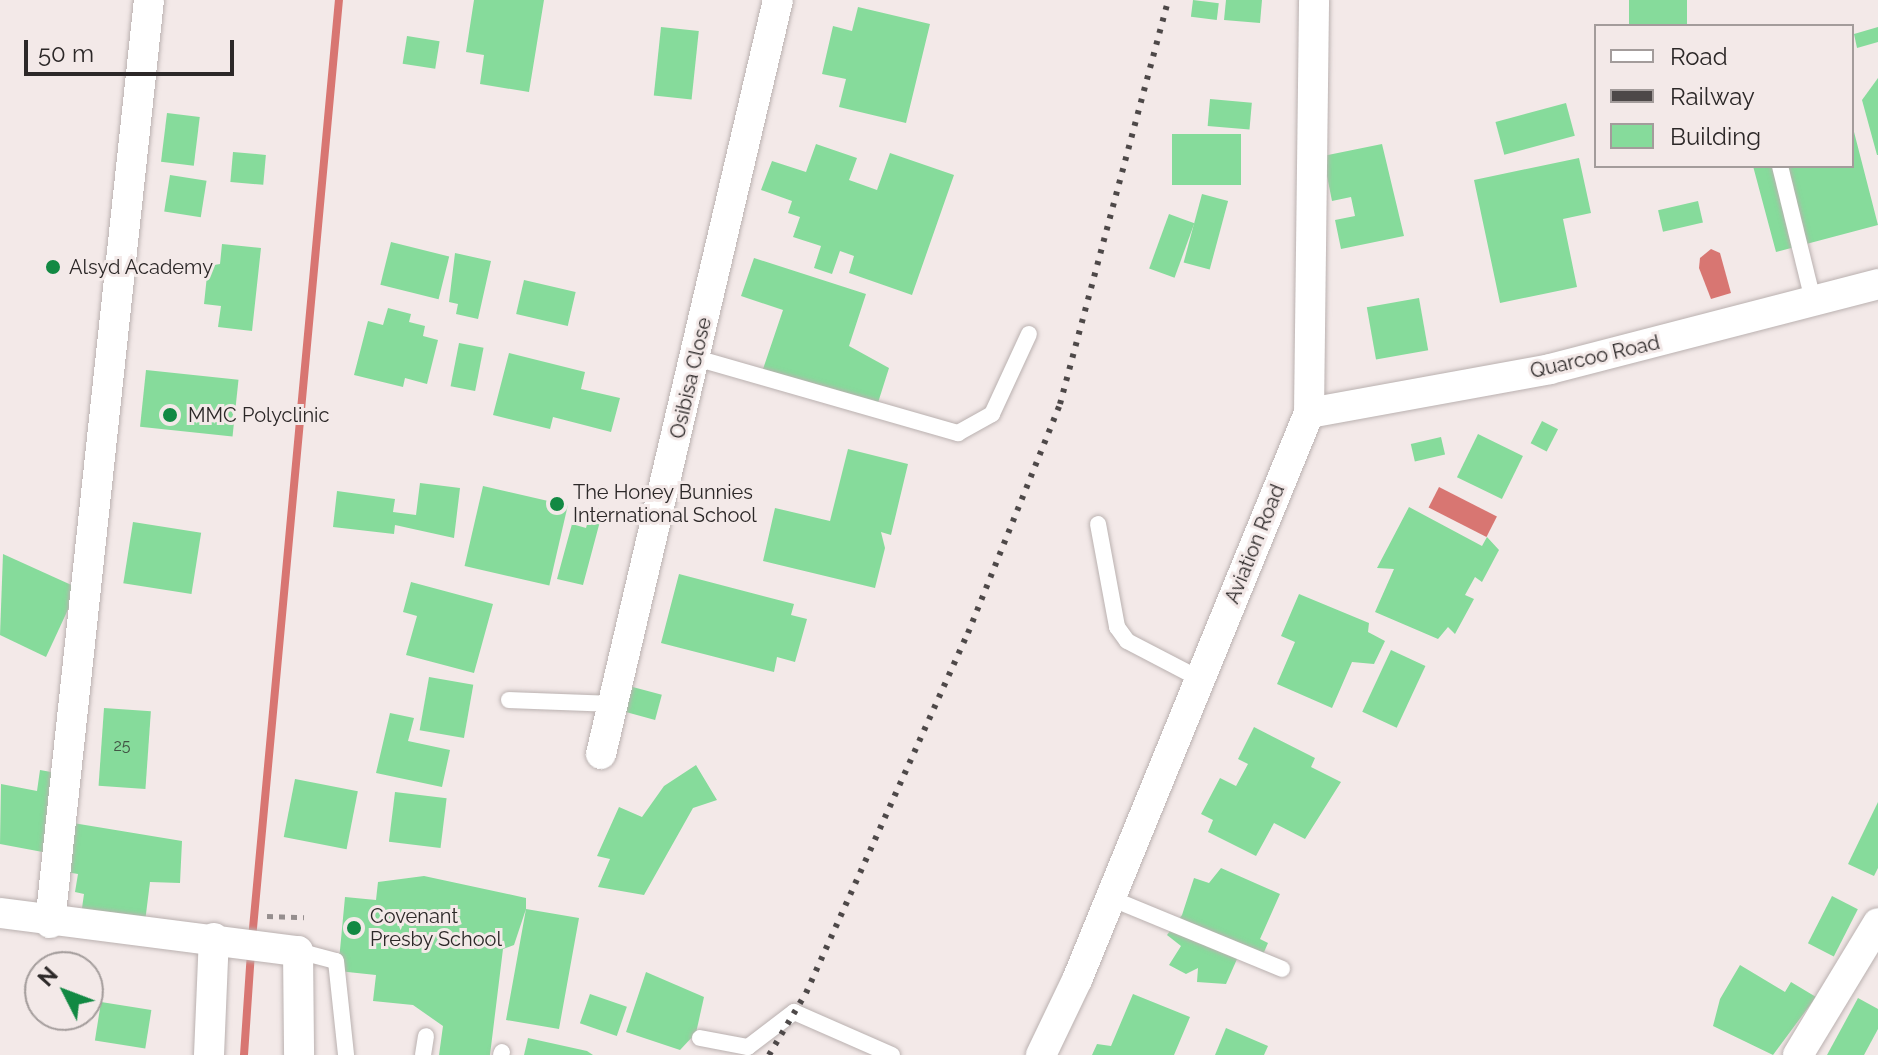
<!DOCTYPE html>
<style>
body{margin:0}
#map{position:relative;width:1878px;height:1055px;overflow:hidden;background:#f3e9e8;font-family:Raleway,sans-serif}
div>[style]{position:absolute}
.water>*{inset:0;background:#d87672;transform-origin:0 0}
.stream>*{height:8px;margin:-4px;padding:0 4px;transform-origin:4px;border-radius:4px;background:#d87672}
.building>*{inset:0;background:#86db9b;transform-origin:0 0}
.path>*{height:5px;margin-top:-2.5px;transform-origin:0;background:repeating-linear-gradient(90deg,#958e8e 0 6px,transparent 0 12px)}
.roads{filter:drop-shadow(0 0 2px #bab1b0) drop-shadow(0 0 2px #bab1b0)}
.lane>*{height:16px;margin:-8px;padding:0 8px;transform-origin:8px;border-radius:8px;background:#fff}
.street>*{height:30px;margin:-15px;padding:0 15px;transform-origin:15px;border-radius:15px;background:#fff}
.rail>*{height:6px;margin-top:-3px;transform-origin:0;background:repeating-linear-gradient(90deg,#4d4848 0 4px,transparent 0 12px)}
.dots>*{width:22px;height:22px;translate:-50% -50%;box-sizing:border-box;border:4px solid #f3e9e8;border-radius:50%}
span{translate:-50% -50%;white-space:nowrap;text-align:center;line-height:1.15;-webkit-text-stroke:6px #f3e9e8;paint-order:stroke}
.number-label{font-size:16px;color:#425545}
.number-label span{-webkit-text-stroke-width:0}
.poi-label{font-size:20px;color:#2c2828}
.left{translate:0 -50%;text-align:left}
.street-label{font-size:20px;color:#2c2828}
.legend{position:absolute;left:1594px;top:24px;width:260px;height:144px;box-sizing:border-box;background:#f3e9e8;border:2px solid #a39c9b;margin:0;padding:10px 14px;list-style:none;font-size:24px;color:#2c2828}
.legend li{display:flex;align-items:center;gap:16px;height:40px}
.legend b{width:40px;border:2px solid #a39c9b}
.north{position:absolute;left:24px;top:951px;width:80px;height:80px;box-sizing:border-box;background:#f3e9e8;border:2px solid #a39c9b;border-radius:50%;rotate:312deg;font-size:22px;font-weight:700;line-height:32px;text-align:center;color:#2c2828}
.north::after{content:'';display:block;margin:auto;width:28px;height:36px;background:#128943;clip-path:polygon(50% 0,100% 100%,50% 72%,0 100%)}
.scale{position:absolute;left:24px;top:40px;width:210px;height:36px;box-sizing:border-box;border:4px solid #2c2828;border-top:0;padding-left:10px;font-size:24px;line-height:28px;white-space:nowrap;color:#2c2828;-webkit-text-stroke:6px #f3e9e8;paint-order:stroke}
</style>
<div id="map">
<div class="water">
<div style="clip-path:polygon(1711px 249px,1720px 253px,1731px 293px,1711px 299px,1699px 268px,1700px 258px)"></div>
<div style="left:1439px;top:487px;width:65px;height:23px;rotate:27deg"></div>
</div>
<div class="stream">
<div style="left:252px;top:939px;width:943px;rotate:-84.71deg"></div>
<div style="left:244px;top:1055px;width:102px;rotate:-86.1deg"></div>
</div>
<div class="building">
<div style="clip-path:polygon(474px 0,544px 0,529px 92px,480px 84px,484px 55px,466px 52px)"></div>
<div style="left:1193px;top:0;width:26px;height:17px;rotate:7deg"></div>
<div style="clip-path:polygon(1226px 0,1262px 0,1260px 23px,1224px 20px)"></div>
<div style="left:1629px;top:0;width:58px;height:26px"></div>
<div style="clip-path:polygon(858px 7px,930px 24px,906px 123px,839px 107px,846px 79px,822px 74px,833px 26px,852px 31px)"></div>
<div style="left:661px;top:27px;width:38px;height:69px;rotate:6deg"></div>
<div style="clip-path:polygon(1878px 27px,1878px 42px,1857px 48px,1854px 34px)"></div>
<div style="left:407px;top:36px;width:33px;height:28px;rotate:9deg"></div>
<div style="clip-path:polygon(1878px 78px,1878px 155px,1877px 155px,1862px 100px)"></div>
<div style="left:1210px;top:99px;width:42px;height:27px;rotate:5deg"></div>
<div style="left:1566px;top:103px;width:34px;height:73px;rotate:75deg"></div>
<div style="left:167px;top:113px;width:33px;height:49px;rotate:7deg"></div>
<div style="clip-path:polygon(1853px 128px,1878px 225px,1776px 252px,1753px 166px,1852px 166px)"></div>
<div style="left:1172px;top:134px;width:69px;height:51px"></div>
<div style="clip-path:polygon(816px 144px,857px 158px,849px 180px,877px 190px,890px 153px,954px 175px,912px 295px,849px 273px,854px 256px,840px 251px,832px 274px,814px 268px,821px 246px,793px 237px,800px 217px,788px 213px,792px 201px,761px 190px,772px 161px,806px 172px)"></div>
<div style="clip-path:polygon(1382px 144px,1404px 236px,1341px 249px,1335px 220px,1355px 216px,1351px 197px,1332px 201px,1323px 156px)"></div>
<div style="left:233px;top:152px;width:33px;height:30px;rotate:5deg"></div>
<div style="clip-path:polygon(1579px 158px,1591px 213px,1563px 219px,1577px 287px,1500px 303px,1474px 180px)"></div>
<div style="left:170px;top:175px;width:37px;height:37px;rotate:9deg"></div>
<div style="left:1202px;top:194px;width:27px;height:71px;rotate:15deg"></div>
<div style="left:1698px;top:201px;width:22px;height:41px;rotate:77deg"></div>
<div style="left:1169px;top:214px;width:27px;height:58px;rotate:20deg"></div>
<div style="left:391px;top:242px;width:60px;height:44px;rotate:14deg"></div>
<div style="clip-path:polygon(222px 244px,261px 248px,252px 331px,218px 327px,221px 306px,204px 304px,208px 266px,220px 264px)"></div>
<div style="clip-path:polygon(455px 253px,491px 261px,478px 319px,456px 314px,458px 304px,449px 302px)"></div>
<div style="clip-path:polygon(754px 258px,866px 294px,849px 346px,889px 368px,876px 409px,762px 372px,783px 310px,741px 296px)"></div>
<div style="left:524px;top:280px;width:53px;height:35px;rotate:13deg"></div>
<div style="left:1419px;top:298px;width:53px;height:53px;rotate:80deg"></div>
<div style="clip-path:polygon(388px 308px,411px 314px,409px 322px,425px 326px,423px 336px,438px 340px,427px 384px,405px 378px,403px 387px,354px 375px,368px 321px,383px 325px)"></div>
<div style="left:459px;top:343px;width:25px;height:44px;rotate:11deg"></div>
<div style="clip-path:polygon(509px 353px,585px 372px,581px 389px,620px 398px,611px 432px,553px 417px,550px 429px,493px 415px)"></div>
<div style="left:146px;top:370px;width:93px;height:57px;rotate:6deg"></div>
<div style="left:1542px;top:421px;width:18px;height:25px;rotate:27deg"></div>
<div style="left:1478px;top:434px;width:50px;height:48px;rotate:26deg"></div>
<div style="left:1441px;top:437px;width:18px;height:31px;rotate:77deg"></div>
<div style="clip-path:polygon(848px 449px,908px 464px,891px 535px,881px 532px,885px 548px,875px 588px,763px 561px,775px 508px,830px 521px)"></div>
<div style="clip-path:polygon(420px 483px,460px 488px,454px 538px,395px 525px,394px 534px,333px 527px,337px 491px,395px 499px,393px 512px,416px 515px)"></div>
<div style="left:483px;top:486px;width:87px;height:82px;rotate:13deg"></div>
<div style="clip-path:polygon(592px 507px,603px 510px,583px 585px,557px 579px,572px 524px,586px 528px)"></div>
<div style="clip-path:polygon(1409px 507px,1482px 546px,1487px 537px,1499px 550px,1482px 582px,1475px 577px,1465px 595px,1474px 599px,1455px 634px,1448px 627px,1438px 639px,1375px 612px,1394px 569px,1377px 568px)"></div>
<div style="left:133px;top:522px;width:69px;height:62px;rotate:9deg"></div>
<div style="clip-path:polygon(3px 554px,78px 588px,46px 657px,0 635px)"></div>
<div style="clip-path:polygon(679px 574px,794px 604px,791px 615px,807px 619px,795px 662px,777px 657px,774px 672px,661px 643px)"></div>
<div style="clip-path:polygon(411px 582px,493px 604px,474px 673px,406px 655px,417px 616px,403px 612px)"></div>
<div style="clip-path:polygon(1299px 594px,1369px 623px,1368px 632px,1385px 641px,1374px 664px,1352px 662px,1332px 708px,1277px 684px,1295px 642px,1281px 636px)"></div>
<div style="left:1391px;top:650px;width:38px;height:68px;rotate:25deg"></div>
<div style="left:429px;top:677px;width:45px;height:54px;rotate:10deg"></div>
<div style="left:629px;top:686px;width:34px;height:26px;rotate:15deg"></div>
<div style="left:104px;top:708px;width:47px;height:78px;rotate:4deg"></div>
<div style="clip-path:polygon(390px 713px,414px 718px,408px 741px,450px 750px,442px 787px,376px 773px)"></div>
<div style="clip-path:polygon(1254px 727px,1315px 758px,1311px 767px,1341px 782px,1305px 839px,1274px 823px,1256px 856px,1208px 832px,1213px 820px,1201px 814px,1220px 778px,1236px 786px,1248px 764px,1238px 759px)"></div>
<div style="clip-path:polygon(696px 765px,717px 800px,693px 808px,644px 895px,598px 887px,610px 859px,597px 856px,619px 807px,642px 817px,664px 786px)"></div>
<div style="clip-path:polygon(40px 770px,62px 774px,48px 853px,0 844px,1px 784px,37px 791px)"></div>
<div style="left:295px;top:779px;width:64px;height:59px;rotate:11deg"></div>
<div style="left:395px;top:792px;width:52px;height:50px;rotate:7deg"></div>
<div style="clip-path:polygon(1878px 802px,1878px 868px,1874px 876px,1848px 864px)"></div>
<div style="clip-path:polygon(67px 822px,182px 841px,180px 883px,150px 882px,144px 930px,80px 922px,84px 894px,75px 892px,78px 874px,66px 872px)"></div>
<div style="clip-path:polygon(1221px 868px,1280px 894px,1260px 939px,1268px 943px,1261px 959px,1241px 950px,1226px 984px,1197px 982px,1198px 968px,1186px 974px,1169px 965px,1181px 946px,1167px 935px,1182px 915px,1194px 878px,1209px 883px)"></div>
<div style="clip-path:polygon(424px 876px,526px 898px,526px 909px,579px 918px,559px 1029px,506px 1020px,526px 909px,514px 945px,503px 949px,490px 1055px,439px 1055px,443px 1026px,413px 1005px,373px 1001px,376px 975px,338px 971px,345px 897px,376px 900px,378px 882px)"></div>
<div style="left:1832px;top:896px;width:29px;height:53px;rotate:27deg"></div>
<div style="clip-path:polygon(1740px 965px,1785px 992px,1791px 982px,1816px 997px,1773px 1055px,1713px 1026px,1720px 999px)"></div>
<div style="clip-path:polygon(646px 972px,704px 997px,696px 1033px,680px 1050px,626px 1032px)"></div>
<div style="left:590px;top:994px;width:39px;height:31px;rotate:19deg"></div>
<div style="clip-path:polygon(1133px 994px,1190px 1017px,1174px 1055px,1092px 1055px,1097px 1044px,1111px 1046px)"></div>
<div style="clip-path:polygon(1858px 998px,1878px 1009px,1878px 1029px,1864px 1055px,1827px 1055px)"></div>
<div style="left:101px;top:1002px;width:51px;height:39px;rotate:9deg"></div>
<div style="clip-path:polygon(1226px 1028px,1268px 1046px,1264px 1055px,1215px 1055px)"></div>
<div style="clip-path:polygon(528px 1038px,587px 1051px,593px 1055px,524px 1055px)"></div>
</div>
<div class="path">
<div style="left:267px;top:916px;width:37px;rotate:2deg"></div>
</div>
<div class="roads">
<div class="lane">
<div style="left:1780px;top:166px;width:142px;rotate:76.2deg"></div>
<div style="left:696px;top:358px;width:273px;rotate:16deg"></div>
<div style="left:958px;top:433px;width:39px;rotate:-29deg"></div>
<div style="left:992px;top:414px;width:88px;rotate:-65.2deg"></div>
<div style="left:1098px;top:524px;width:105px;rotate:79.5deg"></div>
<div style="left:1117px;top:627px;width:17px;rotate:54deg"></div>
<div style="left:1127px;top:641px;width:82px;rotate:27.5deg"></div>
<div style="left:509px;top:700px;width:104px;rotate:2.2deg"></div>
<div style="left:1110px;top:898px;width:186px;rotate:22.4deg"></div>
<div style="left:298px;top:951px;width:39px;rotate:15deg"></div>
<div style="left:336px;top:961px;width:95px;rotate:83.9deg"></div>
<div style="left:700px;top:1038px;width:49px;rotate:10.6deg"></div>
<div style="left:748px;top:1047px;width:58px;rotate:-37.3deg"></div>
<div style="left:794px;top:1012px;width:107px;rotate:23.7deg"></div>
<div style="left:423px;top:1055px;width:19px;rotate:-81deg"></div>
<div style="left:501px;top:1055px;width:3px;rotate:-72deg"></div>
</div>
<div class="street">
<div style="left:1309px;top:413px;width:245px;rotate:-10.3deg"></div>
<div style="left:1550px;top:369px;width:339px;rotate:-14.5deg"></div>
<div style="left:601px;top:754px;width:774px;rotate:-76.79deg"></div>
<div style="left:0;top:913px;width:300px;rotate:7.3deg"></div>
<div style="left:298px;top:951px;width:104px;rotate:89.4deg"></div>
<div style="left:50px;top:923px;width:928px;rotate:-83.88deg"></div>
<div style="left:209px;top:1055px;width:117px;rotate:-87.6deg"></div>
<div style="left:1041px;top:1055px;width:83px;rotate:-64.4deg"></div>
<div style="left:1077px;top:980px;width:613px;rotate:-67.75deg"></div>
<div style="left:1309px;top:413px;width:413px;rotate:-89.3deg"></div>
<div style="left:1798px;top:1055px;width:154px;rotate:-58.8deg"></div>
</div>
</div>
<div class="rail">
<div style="left:769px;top:1055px;width:72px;rotate:-59.2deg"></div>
<div style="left:806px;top:993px;width:395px;rotate:-65.8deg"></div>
<div style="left:968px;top:633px;width:247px;rotate:-68.1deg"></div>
<div style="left:1060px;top:404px;width:418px;rotate:-75deg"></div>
</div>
<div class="dots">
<div style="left:53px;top:267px;background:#128943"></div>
<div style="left:170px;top:415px;background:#128943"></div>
<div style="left:557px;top:504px;background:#128943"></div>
<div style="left:354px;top:928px;background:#128943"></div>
</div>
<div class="number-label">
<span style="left:122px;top:746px">25</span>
</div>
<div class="poi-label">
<span class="left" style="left:69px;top:267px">Alsyd Academy</span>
<span class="left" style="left:188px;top:415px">MMC Polyclinic</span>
<span class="left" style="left:573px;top:504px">The Honey Bunnies<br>International School</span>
<span class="left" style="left:370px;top:928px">Covenant<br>Presby School</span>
</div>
<div class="street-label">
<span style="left:1595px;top:357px;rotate:-13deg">Quarcoo Road</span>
<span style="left:691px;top:378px;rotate:-77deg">Osibisa Close</span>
<span style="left:1255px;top:544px;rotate:-68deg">Aviation Road</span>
</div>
<ul class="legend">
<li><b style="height:10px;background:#fff"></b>Road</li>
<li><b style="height:10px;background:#4d4848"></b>Railway</li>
<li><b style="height:22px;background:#86db9b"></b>Building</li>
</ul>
<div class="north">N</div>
<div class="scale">50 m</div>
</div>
